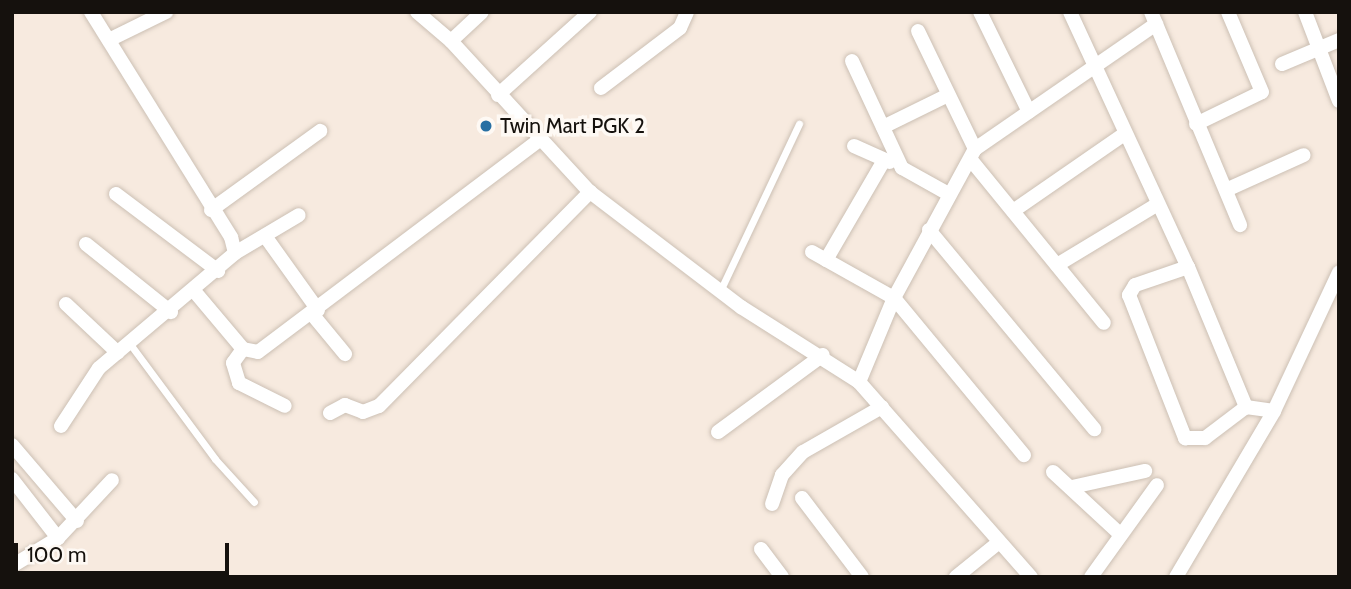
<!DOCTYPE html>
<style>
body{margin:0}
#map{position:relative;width:1351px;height:589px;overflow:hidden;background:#f7eadf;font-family:Cabin,sans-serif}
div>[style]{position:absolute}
.roads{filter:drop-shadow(0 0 2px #ccc0b4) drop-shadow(0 0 2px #ccc0b4)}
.lane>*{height:7px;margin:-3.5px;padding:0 3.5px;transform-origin:3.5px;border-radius:3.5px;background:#fff}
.street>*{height:14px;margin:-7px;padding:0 7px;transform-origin:7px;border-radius:7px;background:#fff}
.dots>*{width:19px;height:19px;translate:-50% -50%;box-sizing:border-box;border:4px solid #fef9f4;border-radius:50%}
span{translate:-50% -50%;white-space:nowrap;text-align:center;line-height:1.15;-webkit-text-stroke:7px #fef9f4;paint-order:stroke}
.poi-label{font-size:21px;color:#15110d}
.left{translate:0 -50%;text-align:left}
.frame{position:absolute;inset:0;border:14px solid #15110d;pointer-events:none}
.scale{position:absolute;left:14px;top:543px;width:215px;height:32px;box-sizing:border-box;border:4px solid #15110d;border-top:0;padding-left:9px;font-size:21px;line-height:24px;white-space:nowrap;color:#15110d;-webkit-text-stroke:5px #fef9f4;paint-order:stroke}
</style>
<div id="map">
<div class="roads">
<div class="lane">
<div style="left:720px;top:291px;width:185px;rotate:-64.7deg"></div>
<div style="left:130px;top:344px;width:143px;rotate:53.5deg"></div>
<div style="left:215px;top:459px;width:58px;rotate:47.8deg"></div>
</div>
<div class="street">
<div style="left:417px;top:12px;width:45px;rotate:40.5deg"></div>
<div style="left:451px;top:41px;width:205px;rotate:47.4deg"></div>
<div style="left:590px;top:192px;width:190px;rotate:37.3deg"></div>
<div style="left:741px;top:307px;width:140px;rotate:32.4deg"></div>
<div style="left:859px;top:382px;width:260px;rotate:48.6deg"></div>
<div style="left:980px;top:12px;width:111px;rotate:63.9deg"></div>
<div style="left:1070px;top:12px;width:281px;rotate:65.2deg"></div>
<div style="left:1188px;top:267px;width:152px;rotate:67.5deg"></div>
<div style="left:1246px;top:407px;width:28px;rotate:8deg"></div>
<div style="left:1151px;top:12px;width:231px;rotate:67.3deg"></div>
<div style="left:1305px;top:12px;width:95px;rotate:69.1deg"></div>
<div style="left:918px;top:31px;width:131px;rotate:64.2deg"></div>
<div style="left:109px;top:40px;width:64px;rotate:-26.2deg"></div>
<div style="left:451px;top:41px;width:42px;rotate:-43.1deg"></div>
<div style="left:852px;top:61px;width:118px;rotate:65deg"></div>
<div style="left:902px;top:168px;width:51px;rotate:29.1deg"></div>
<div style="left:1282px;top:64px;width:62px;rotate:-22.8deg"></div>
<div style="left:601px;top:88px;width:99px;rotate:-37.2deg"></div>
<div style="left:680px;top:28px;width:17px;rotate:-66deg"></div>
<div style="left:498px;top:95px;width:124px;rotate:-42.1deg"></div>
<div style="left:1196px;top:124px;width:73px;rotate:-25.9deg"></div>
<div style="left:1262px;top:92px;width:87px;rotate:-113deg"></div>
<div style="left:883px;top:127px;width:72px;rotate:-26.2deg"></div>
<div style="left:854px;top:146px;width:39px;rotate:24deg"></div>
<div style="left:971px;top:160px;width:210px;rotate:50.8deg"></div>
<div style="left:1226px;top:190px;width:85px;rotate:-24.2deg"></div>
<div style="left:116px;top:194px;width:128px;rotate:37deg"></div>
<div style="left:211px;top:210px;width:135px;rotate:-35.9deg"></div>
<div style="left:1013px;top:211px;width:135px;rotate:-34.7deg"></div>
<div style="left:929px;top:230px;width:259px;rotate:50.3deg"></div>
<div style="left:265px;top:236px;width:91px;rotate:54.4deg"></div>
<div style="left:86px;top:244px;width:109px;rotate:38.7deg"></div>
<div style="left:812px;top:252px;width:94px;rotate:29.3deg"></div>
<div style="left:894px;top:298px;width:204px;rotate:50.4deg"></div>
<div style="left:235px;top:253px;width:74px;rotate:-30.7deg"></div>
<div style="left:826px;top:260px;width:113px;rotate:-59.8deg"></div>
<div style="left:1057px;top:265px;width:116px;rotate:-31.2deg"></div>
<div style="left:1188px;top:267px;width:56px;rotate:161.2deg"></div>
<div style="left:1135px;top:285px;width:12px;rotate:121deg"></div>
<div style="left:1129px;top:295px;width:154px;rotate:68.6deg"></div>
<div style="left:1185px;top:438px;width:20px"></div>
<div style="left:1205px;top:438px;width:51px;rotate:-37.1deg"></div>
<div style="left:195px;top:292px;width:75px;rotate:49.9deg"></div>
<div style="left:243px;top:349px;width:15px;rotate:11deg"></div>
<div style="left:258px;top:352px;width:352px;rotate:-37deg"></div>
<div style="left:66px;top:304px;width:71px;rotate:43.3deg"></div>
<div style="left:312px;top:314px;width:52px;rotate:50.5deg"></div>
<div style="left:243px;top:349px;width:17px;rotate:126deg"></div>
<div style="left:233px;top:363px;width:21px;rotate:73deg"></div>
<div style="left:239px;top:383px;width:51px;rotate:26.6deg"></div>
<div style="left:859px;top:382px;width:91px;rotate:-67.4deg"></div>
<div style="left:894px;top:298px;width:170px;rotate:-61.5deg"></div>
<div style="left:975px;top:149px;width:220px;rotate:-34.6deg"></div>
<div style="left:330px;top:413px;width:17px;rotate:-28deg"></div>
<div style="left:345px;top:405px;width:19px;rotate:21deg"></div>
<div style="left:363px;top:412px;width:17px;rotate:-21deg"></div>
<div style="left:379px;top:406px;width:301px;rotate:-45.4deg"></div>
<div style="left:61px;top:426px;width:69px;rotate:-56.8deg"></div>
<div style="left:99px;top:368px;width:178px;rotate:-40.2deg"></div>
<div style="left:235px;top:253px;width:16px;rotate:-104deg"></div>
<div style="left:231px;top:237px;width:265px;rotate:-121.9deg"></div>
<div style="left:718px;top:432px;width:130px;rotate:-36.3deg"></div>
<div style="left:12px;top:445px;width:100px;rotate:49.5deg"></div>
<div style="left:1053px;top:472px;width:91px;rotate:42.8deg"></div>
<div style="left:12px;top:479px;width:75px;rotate:52.1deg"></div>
<div style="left:1072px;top:487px;width:75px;rotate:-12.4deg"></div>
<div style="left:802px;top:498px;width:99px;rotate:52.8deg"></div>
<div style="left:772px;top:504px;width:31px;rotate:-71deg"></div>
<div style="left:782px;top:475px;width:31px;rotate:-48deg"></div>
<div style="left:803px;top:452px;width:91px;rotate:-29.7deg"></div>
<div style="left:761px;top:549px;width:35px;rotate:53deg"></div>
<div style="left:12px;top:566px;width:54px;rotate:-31.3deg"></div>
<div style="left:58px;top:538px;width:79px;rotate:-47deg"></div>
<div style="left:956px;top:577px;width:55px;rotate:-39.1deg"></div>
<div style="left:1091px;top:577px;width:113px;rotate:-54.3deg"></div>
<div style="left:1176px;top:577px;width:193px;rotate:-59.4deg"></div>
<div style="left:1274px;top:411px;width:153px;rotate:-64.9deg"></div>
</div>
</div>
<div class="dots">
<div style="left:486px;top:126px;background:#276fa3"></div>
</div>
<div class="poi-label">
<span class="left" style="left:500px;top:126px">Twin Mart PGK 2</span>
</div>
<div class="frame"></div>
<div class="scale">100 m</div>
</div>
